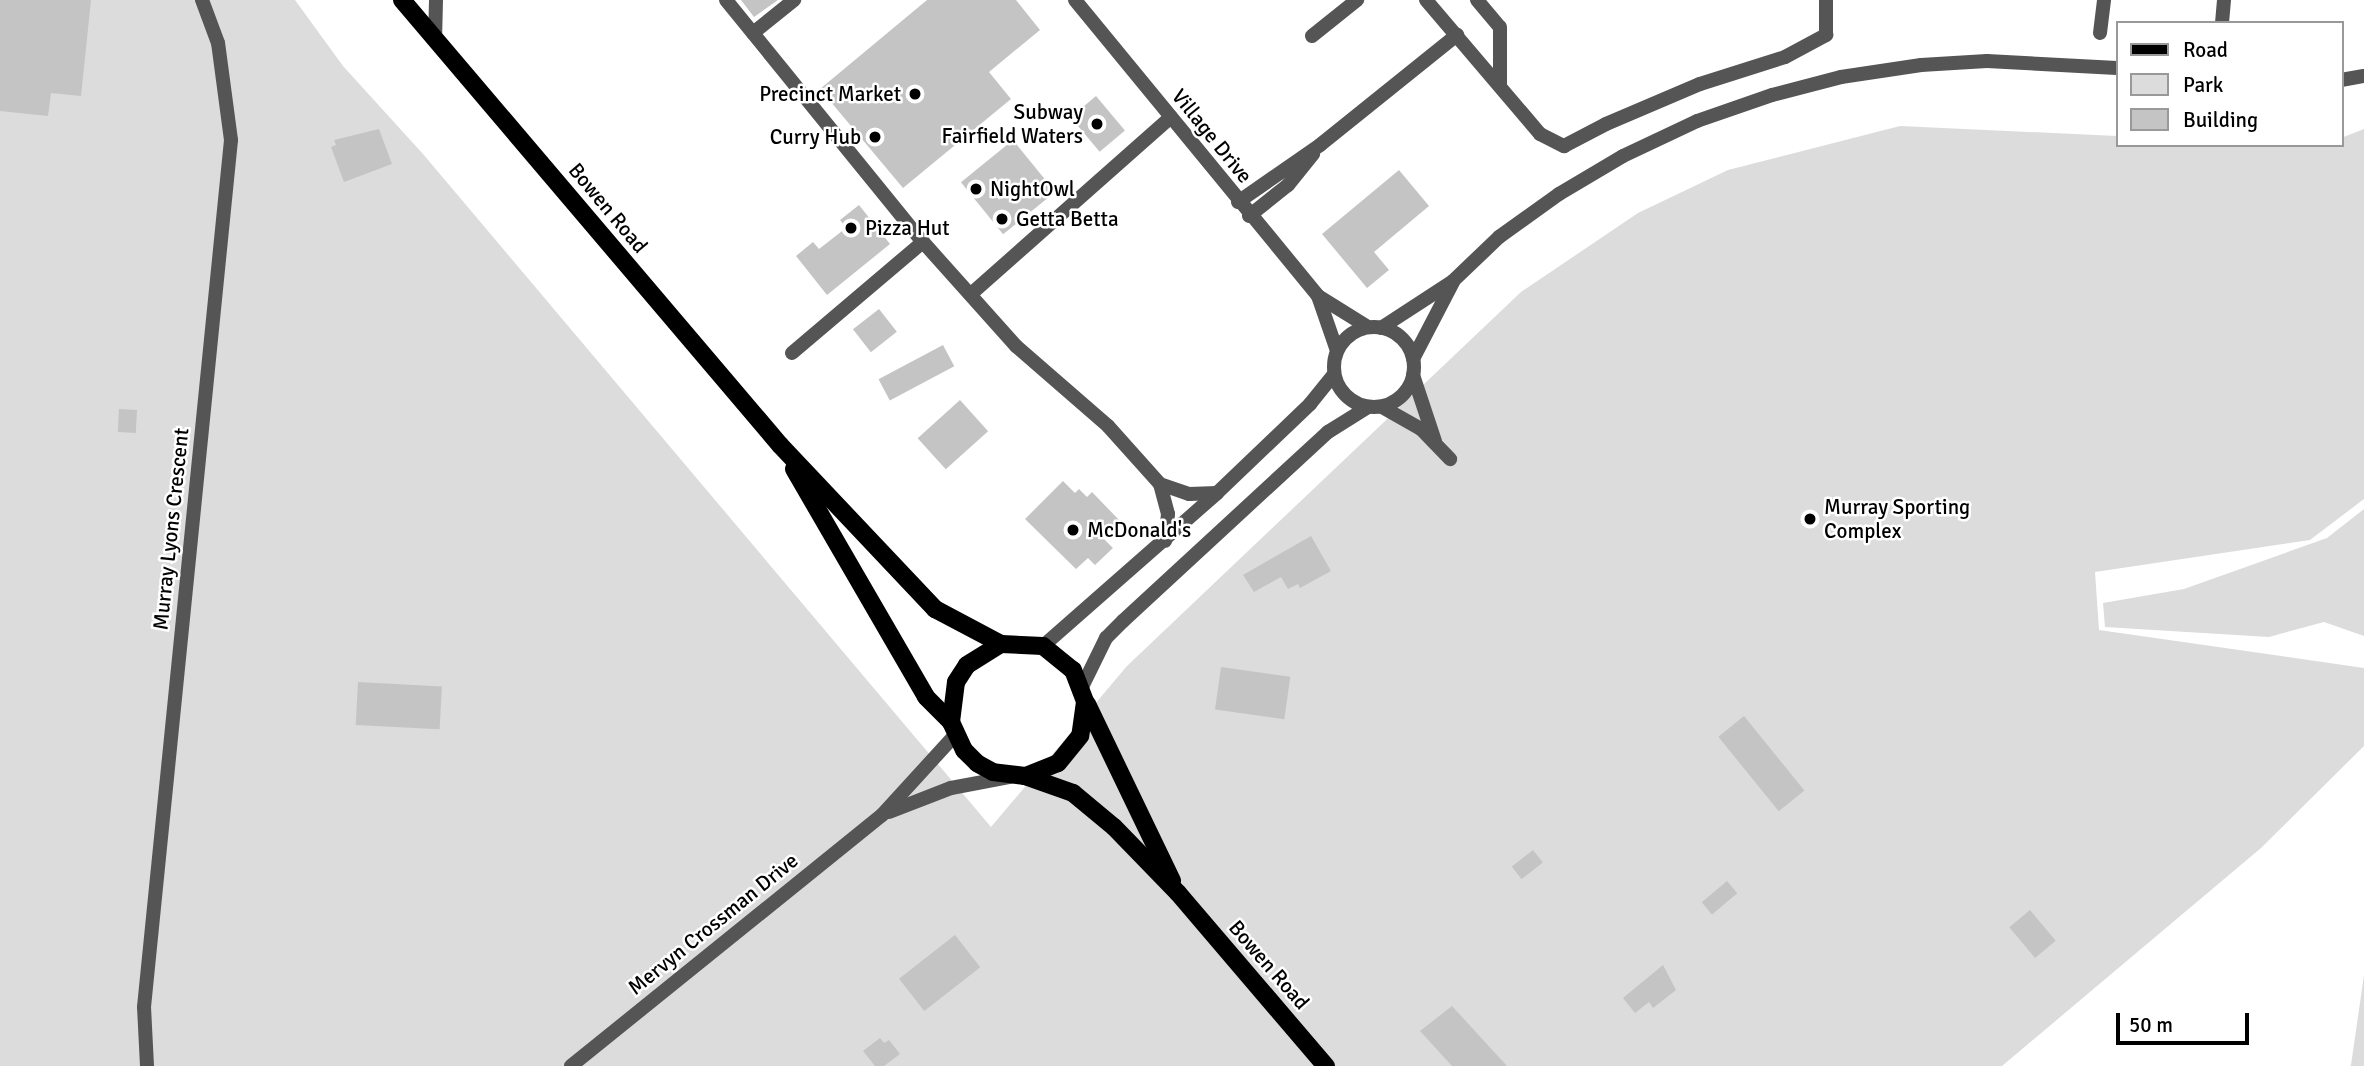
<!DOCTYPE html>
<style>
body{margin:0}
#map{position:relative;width:2364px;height:1066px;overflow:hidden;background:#fff;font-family:Signika,sans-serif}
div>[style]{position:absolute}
.green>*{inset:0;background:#dcdcdc}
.building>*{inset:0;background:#c4c4c4;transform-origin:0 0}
.minor>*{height:14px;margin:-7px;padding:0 7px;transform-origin:7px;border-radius:7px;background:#555}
.tertiary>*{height:14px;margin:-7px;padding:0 7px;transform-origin:7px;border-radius:7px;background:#555}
.tertiary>.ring{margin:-7px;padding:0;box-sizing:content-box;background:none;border:14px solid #555;border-radius:50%}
.primary>*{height:18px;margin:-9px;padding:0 9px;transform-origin:9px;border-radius:9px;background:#000}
.dots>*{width:19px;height:19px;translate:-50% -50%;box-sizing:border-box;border:4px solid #fff;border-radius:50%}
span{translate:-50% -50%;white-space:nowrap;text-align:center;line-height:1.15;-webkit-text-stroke:5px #fff;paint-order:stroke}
.poi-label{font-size:21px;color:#000}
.right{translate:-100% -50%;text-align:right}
.left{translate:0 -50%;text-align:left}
.street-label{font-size:21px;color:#000}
.legend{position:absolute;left:2116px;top:21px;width:228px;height:126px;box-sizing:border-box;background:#fff;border:2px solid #999;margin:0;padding:9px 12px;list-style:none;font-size:21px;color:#000}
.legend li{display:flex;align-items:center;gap:14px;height:35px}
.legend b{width:35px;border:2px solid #999}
.scale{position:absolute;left:2116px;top:1013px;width:133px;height:32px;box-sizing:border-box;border:4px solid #000;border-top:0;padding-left:9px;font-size:21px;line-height:24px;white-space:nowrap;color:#000;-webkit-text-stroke:5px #fff;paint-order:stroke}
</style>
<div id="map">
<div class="green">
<div style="clip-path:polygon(0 0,295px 0,343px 66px,423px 154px,991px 827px,1127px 666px,1521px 292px,1638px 213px,1728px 170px,1900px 126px,2117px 136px,2117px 145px,2341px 145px,2341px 138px,2364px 129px,2364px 499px,2310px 540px,2095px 572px,2099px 630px,2364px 668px,2364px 746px,2261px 848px,2002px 1066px,0 1066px)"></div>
<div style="clip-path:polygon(2364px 509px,2364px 636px,2324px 622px,2269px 637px,2105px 627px,2103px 603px,2184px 589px,2327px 538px)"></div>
<div style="clip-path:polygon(2364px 975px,2364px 1066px,2350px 1066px,2351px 1065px)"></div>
</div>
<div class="building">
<div style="clip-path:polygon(0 0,91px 0,81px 96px,51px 93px,48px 116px,0 111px)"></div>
<div style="clip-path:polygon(741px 0,778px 0,754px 17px)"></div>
<div style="clip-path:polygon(927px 0,1016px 0,1040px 30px,989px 72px,1011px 99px,903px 188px,820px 89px)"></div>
<div style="left:1096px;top:96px;width:45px;height:33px;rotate:50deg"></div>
<div style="clip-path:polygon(379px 129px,392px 164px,344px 182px,331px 147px,336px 145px,334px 140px)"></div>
<div style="left:1013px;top:140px;width:67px;height:67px;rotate:51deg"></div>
<div style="clip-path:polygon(1399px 170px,1429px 206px,1374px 252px,1389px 270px,1367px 288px,1322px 234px)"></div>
<div style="clip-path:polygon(859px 205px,890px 244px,827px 295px,796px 256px,813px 242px,819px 249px,846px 228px,840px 220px)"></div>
<div style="left:879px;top:309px;width:29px;height:33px;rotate:52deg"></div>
<div style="left:943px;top:345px;width:24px;height:73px;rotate:62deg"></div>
<div style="left:960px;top:400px;width:42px;height:57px;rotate:48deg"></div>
<div style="left:119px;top:409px;width:18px;height:23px;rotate:3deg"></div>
<div style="clip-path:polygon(1063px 481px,1075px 493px,1079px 489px,1087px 497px,1092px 492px,1120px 521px,1103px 538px,1113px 548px,1095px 565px,1088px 558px,1076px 569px,1025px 519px)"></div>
<div style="clip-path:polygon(1311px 536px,1331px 571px,1300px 588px,1298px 584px,1288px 589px,1281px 577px,1254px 592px,1243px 575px)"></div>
<div style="left:1221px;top:667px;width:70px;height:43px;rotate:8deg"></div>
<div style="left:358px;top:682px;width:84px;height:43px;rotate:3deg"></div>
<div style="left:1744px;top:716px;width:96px;height:33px;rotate:51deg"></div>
<div style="left:1533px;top:850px;width:16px;height:27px;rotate:52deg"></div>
<div style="left:1727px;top:881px;width:16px;height:33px;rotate:50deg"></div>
<div style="left:2030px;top:910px;width:40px;height:27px;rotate:50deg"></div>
<div style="left:955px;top:935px;width:41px;height:71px;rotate:52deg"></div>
<div style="clip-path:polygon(1663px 965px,1676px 990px,1653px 1008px,1649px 1002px,1635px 1013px,1623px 998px)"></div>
<div style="clip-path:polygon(1452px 1006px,1507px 1066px,1452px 1066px,1420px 1031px)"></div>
<div style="clip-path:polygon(880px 1038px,884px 1043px,889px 1040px,900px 1054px,884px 1066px,875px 1066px,863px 1051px)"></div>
</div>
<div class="minor">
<div style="left:726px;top:0;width:312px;rotate:50.9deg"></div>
<div style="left:923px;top:242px;width:140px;rotate:48.2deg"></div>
<div style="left:1016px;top:346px;width:122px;rotate:41deg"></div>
<div style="left:1108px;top:426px;width:78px;rotate:48.1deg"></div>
<div style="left:1160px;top:484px;width:31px;rotate:75deg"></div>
<div style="left:1168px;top:514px;width:27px;rotate:96deg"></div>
<div style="left:1426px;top:0;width:176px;rotate:49.6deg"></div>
<div style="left:1540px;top:134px;width:27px;rotate:27deg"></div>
<div style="left:1564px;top:146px;width:47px;rotate:-27.6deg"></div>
<div style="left:1606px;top:124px;width:102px;rotate:-23.1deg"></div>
<div style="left:1700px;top:84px;width:89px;rotate:-17.6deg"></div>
<div style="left:1785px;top:57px;width:47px;rotate:-28.2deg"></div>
<div style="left:1826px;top:35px;width:35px;rotate:-90deg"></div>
<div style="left:1477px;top:0;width:35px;rotate:50deg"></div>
<div style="left:1500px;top:27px;width:59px;rotate:90deg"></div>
<div style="left:2222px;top:23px;width:23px;rotate:-85deg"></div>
<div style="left:753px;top:33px;width:53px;rotate:-38.8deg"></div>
<div style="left:2100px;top:33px;width:33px;rotate:-83deg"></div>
<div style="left:1312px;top:36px;width:58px;rotate:-38.7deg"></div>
<div style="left:1238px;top:202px;width:100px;rotate:-34.8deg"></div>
<div style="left:1320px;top:145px;width:176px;rotate:-38.8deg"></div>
<div style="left:1249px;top:216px;width:50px;rotate:-38.5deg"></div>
<div style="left:1288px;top:185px;width:40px;rotate:-51deg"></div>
<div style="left:971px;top:294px;width:267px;rotate:-41.5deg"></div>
<div style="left:792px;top:353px;width:172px;rotate:-40.3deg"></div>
<div style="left:1413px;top:375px;width:70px;rotate:71.6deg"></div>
<div style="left:1382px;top:407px;width:45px;rotate:29.4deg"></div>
<div style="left:1421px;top:429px;width:42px;rotate:46deg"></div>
<div style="left:1160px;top:484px;width:31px;rotate:19deg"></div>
<div style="left:1189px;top:494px;width:28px;rotate:-2deg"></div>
<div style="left:889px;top:812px;width:66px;rotate:-21.2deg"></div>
<div style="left:951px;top:788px;width:60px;rotate:-10.6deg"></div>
<div style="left:147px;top:1066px;width:59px;rotate:-92.9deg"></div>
<div style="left:144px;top:1007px;width:871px;rotate:-84.27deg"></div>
<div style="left:231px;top:140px;width:98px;rotate:-97.6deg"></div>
<div style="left:218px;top:43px;width:46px;rotate:-110.4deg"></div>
<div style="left:571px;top:1066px;width:400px;rotate:-38.9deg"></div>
<div style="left:882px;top:815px;width:108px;rotate:-47.6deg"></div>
</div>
<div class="tertiary">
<div style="left:1075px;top:0;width:383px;rotate:50.6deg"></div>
<div style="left:1318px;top:296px;width:59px;rotate:31.8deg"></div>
<div style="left:435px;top:41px;width:41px;rotate:-88.6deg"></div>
<div style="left:2341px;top:80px;width:23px;rotate:-10deg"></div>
<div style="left:1318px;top:296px;width:58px;rotate:70.9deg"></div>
<div class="ring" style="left:1334px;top:327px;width:66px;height:66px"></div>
<div style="left:1381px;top:328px;width:86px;rotate:-33.1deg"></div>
<div style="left:1453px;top:281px;width:64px;rotate:-43.7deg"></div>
<div style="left:1499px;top:237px;width:74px;rotate:-35.6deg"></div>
<div style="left:1559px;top:194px;width:74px;rotate:-30.7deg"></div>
<div style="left:1623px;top:156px;width:82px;rotate:-25.3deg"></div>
<div style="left:1697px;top:121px;width:79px;rotate:-19.1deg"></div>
<div style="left:1772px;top:95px;width:71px;rotate:-14.6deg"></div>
<div style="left:1841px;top:77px;width:81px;rotate:-8.5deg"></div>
<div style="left:1921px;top:65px;width:66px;rotate:-3.5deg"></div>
<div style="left:1987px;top:61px;width:130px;rotate:3.1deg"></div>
<div style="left:1413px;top:359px;width:87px;rotate:-62.5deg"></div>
<div style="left:1043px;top:646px;width:232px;rotate:-41.3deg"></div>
<div style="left:1217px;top:493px;width:129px;rotate:-43.7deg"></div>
<div style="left:1310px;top:404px;width:38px;rotate:-51deg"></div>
<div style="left:1082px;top:687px;width:55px;rotate:-63.9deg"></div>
<div style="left:1106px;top:638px;width:24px;rotate:-45deg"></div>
<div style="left:1123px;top:621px;width:279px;rotate:-42.7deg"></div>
<div style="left:1328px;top:432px;width:47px;rotate:-32deg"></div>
</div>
<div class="primary">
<div style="left:402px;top:0;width:584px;rotate:49.65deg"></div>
<div style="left:780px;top:445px;width:226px;rotate:46.6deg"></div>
<div style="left:935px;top:609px;width:75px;rotate:27.9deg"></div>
<div style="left:1001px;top:644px;width:42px;rotate:2.7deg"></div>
<div style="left:1043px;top:646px;width:38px;rotate:39deg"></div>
<div style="left:1073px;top:670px;width:34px;rotate:69deg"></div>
<div style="left:1085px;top:702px;width:34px;rotate:98deg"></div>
<div style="left:1080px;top:736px;width:35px;rotate:129deg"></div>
<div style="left:1058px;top:763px;width:35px;rotate:158deg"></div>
<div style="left:1025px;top:776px;width:32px;rotate:-173deg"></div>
<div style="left:993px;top:772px;width:18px;rotate:-151deg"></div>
<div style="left:977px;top:763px;width:18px;rotate:-135deg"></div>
<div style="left:964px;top:750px;width:31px;rotate:-115deg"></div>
<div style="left:951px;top:722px;width:40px;rotate:-82.9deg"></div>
<div style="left:956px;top:682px;width:20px;rotate:-57deg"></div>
<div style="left:967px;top:665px;width:40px;rotate:-32deg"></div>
<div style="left:794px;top:469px;width:263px;rotate:59.9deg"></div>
<div style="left:926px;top:697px;width:35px;rotate:45deg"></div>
<div style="left:1087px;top:704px;width:196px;rotate:64.3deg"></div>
<div style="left:1025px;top:776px;width:51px;rotate:19.5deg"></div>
<div style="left:1073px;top:793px;width:53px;rotate:39.7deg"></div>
<div style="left:1114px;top:827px;width:92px;rotate:45.9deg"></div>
<div style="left:1178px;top:893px;width:228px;rotate:49.5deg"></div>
</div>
<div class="dots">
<div style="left:915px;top:94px;background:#000"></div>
<div style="left:1097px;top:124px;background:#000"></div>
<div style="left:875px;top:137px;background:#000"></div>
<div style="left:976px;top:189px;background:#000"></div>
<div style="left:1002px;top:219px;background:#000"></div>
<div style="left:851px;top:228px;background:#000"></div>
<div style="left:1810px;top:519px;background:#000"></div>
<div style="left:1073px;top:530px;background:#000"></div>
</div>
<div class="poi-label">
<span class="right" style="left:901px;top:94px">Precinct Market</span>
<span class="right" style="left:1083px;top:124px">Subway<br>Fairfield Waters</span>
<span class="right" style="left:861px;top:137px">Curry Hub</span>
<span class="left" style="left:990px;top:189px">NightOwl</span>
<span class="left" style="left:1016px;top:219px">Getta Betta</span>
<span class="left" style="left:865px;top:228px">Pizza Hut</span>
<span class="left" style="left:1824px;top:519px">Murray Sporting<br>Complex</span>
<span class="left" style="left:1087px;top:530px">McDonald's</span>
</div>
<div class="street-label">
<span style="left:1212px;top:136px;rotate:51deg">Village Drive</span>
<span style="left:608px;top:208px;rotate:50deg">Bowen Road</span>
<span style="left:171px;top:529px;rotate:-84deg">Murray Lyons Crescent</span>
<span style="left:713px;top:924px;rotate:-39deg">Mervyn Crossman Drive</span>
<span style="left:1269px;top:965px;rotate:49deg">Bowen Road</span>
</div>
<ul class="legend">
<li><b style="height:9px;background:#000"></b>Road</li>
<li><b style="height:19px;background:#dcdcdc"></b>Park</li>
<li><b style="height:19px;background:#c4c4c4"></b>Building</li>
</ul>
<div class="scale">50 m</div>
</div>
